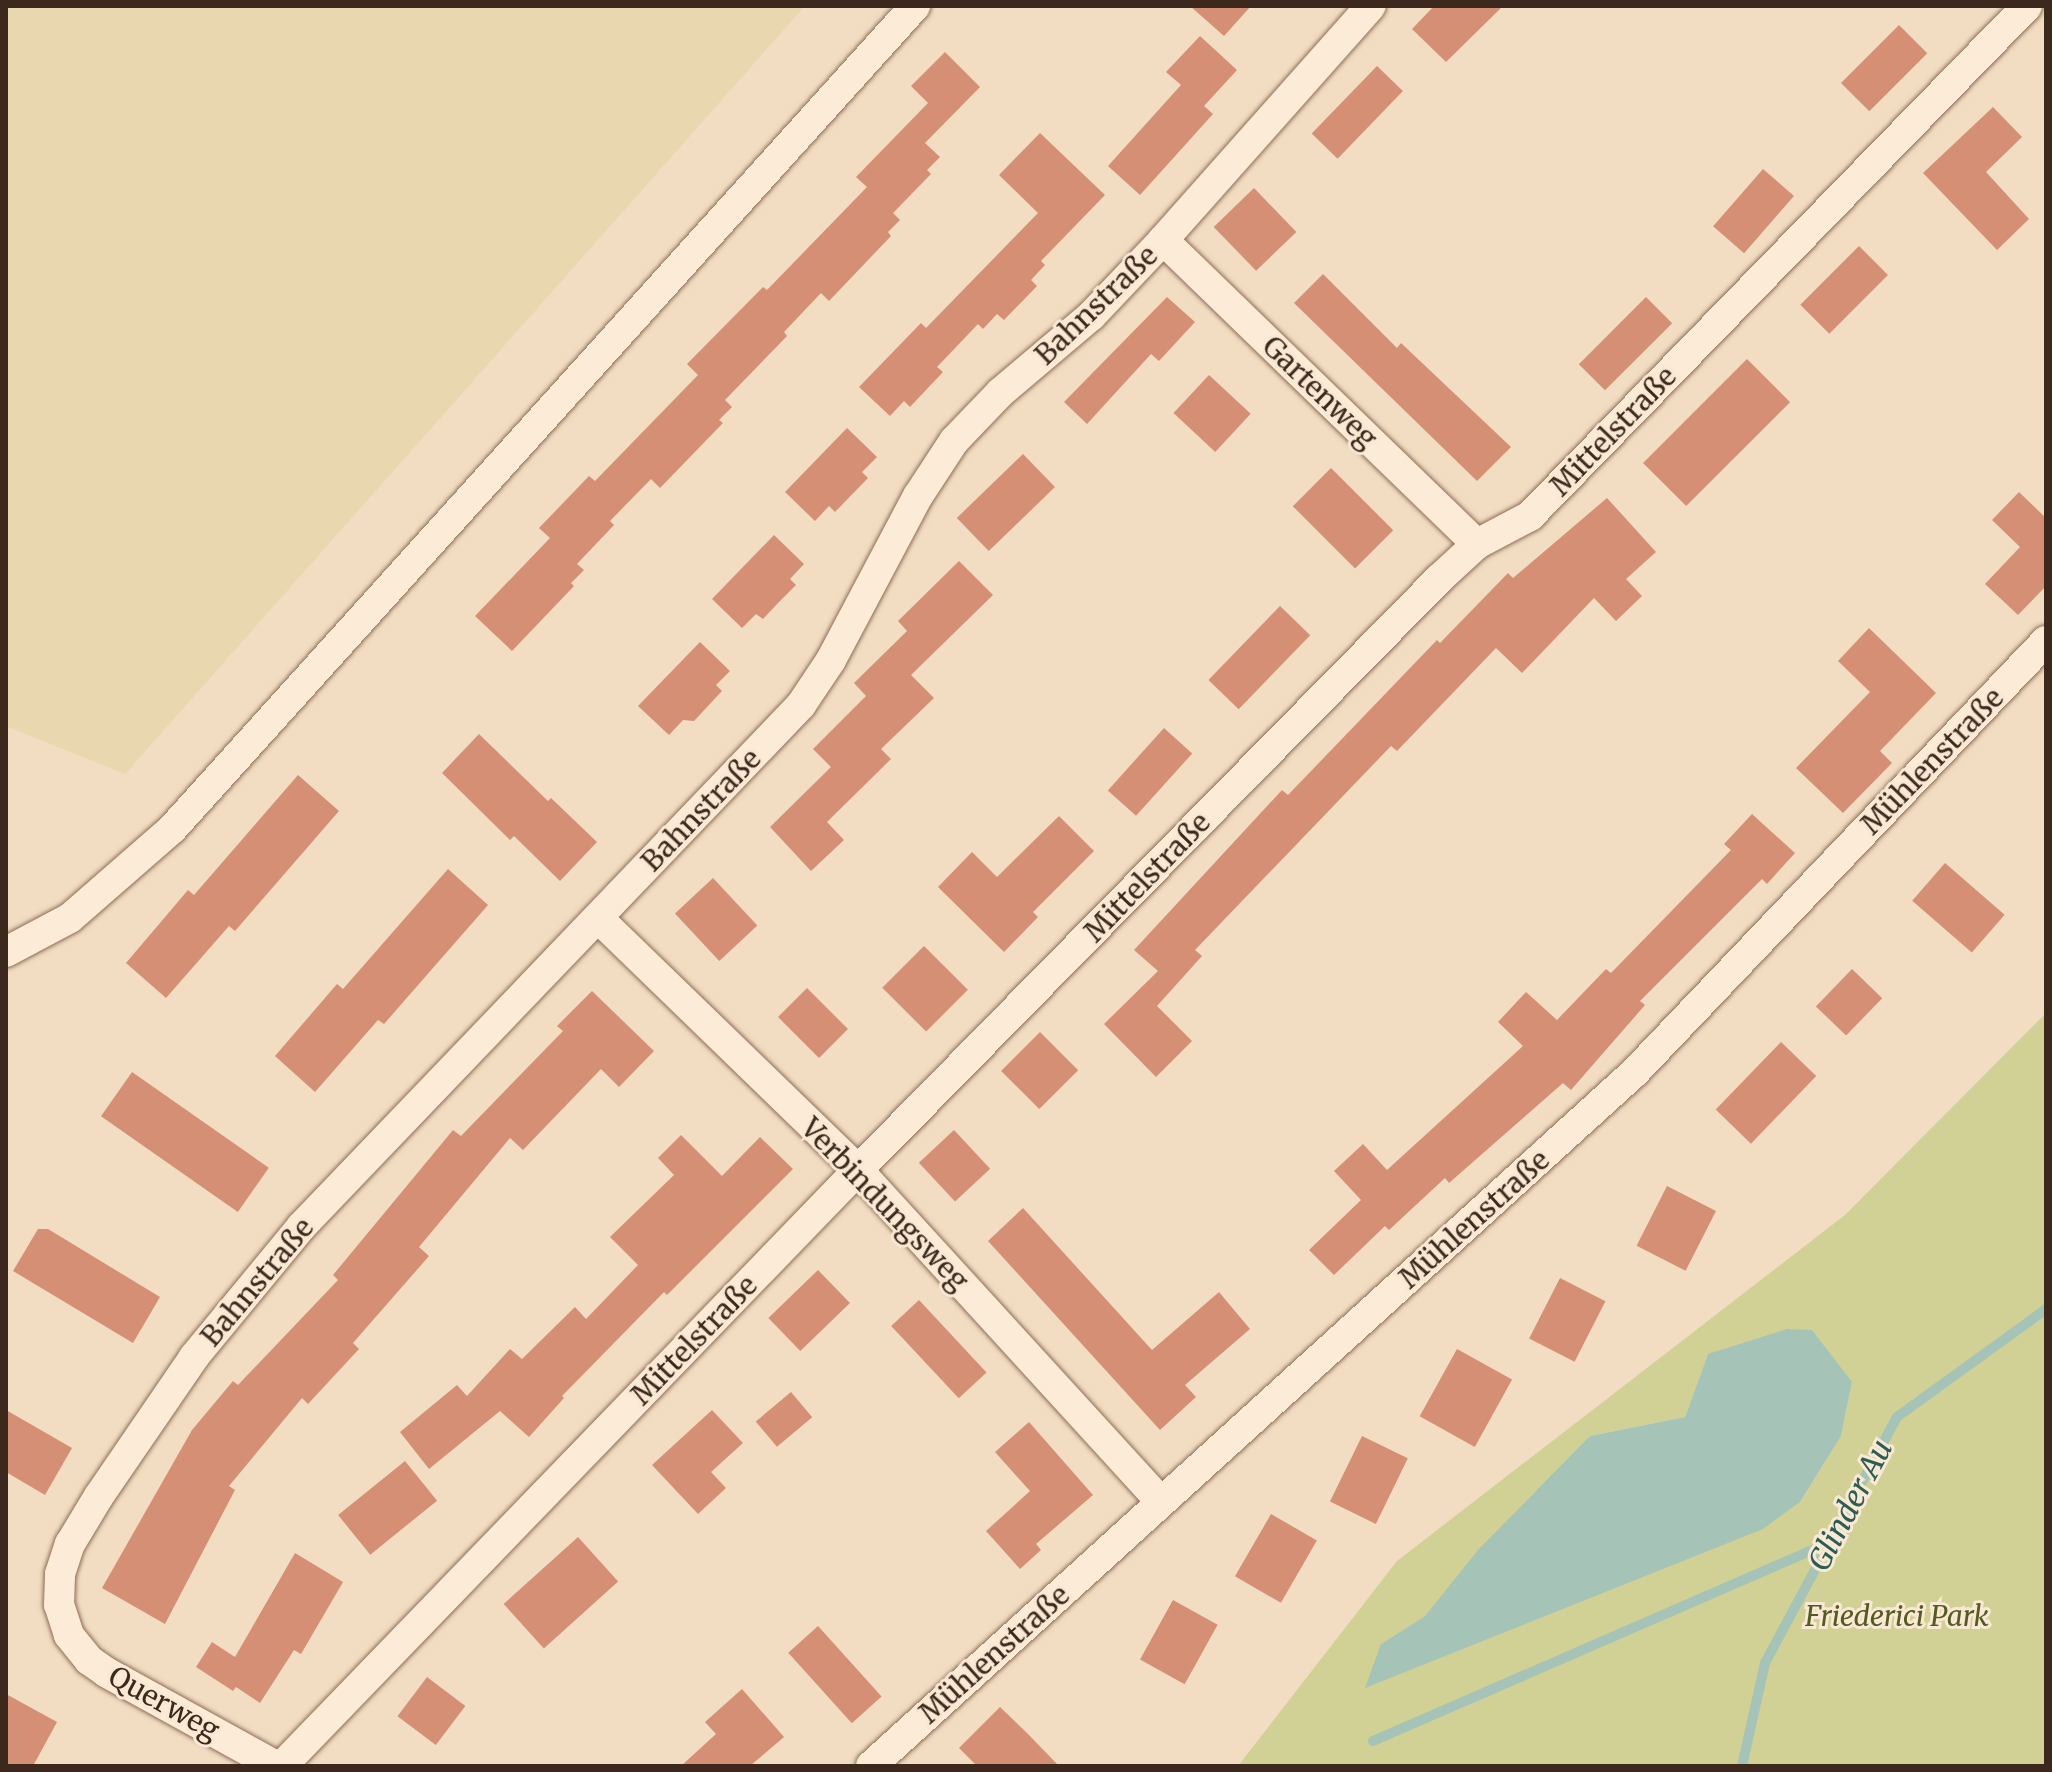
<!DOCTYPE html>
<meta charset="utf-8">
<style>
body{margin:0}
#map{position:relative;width:2052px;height:1772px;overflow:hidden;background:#f2ddc2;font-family:Merriweather,serif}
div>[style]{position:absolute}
.farmland>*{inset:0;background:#e8d7af}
.green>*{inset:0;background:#d1d095}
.water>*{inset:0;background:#a5c4b7}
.stream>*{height:10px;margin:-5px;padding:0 5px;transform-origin:5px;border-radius:5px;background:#a5c4b7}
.building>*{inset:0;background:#d48f75;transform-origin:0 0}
.roads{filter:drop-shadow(0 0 2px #8e6d57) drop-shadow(0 0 2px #8e6d57)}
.minor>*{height:30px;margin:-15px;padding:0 15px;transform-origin:15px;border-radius:15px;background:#fcebd7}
span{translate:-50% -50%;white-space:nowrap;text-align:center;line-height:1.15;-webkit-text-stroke:6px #f9e8d3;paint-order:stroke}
.street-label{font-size:28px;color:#3c281d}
.park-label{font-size:28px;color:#545b22;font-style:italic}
.water-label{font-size:30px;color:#2b5d53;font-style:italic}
.frame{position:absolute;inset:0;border:8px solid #3c281d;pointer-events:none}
</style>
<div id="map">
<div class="farmland">
<div style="clip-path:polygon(6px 6px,805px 6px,125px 774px,6px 726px)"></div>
</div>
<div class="green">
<div style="clip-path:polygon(evenodd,2046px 1013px,2046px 1766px,1238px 1766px,1397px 1561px,1845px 1215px,2046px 1013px,1708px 1354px,1852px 1382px,1841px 1436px,1800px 1502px,1381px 1644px,1425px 1616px,1590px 1436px,1685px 1417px,1708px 1354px)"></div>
</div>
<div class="water">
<div style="clip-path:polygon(1787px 1329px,1812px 1330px,1852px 1382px,1841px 1436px,1800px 1502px,1763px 1529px,1365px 1688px,1381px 1644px,1425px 1616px,1478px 1550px,1590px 1436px,1685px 1417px,1708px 1354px)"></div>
</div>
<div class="stream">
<div style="left:1373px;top:1741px;width:502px;rotate:-23.5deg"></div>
<div style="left:1742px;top:1766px;width:106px;rotate:-77.4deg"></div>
<div style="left:1765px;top:1663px;width:279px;rotate:-61.8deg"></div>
<div style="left:1897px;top:1417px;width:184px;rotate:-35.9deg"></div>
</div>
<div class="building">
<div style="clip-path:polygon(1190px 6px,1251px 6px,1224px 36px)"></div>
<div style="clip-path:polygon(1434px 6px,1503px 6px,1446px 62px,1412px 29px)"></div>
<div style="left:1899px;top:25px;width:40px;height:82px;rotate:45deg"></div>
<div style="clip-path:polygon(1200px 36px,1237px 70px,1204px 106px,1213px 114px,1140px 195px,1108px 166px,1181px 85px,1166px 72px)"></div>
<div style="clip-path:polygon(945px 52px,980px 87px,925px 143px,940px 157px,927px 170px,931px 174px,893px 213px,900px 220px,888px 232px,891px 236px,829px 301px,821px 293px,784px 332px,787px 336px,725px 400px,732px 407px,719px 420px,723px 423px,660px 488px,651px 479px,610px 521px,614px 525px,577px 564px,584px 570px,571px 583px,574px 586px,512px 651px,475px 616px,550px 538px,539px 528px,589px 476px,595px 481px,698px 375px,687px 364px,763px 287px,767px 290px,867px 187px,856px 177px,928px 103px,911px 86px)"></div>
<div style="left:1377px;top:66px;width:36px;height:94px;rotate:44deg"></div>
<div style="clip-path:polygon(1993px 107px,2022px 137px,1986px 172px,2029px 219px,1997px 250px,1923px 173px)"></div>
<div style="clip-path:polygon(1040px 133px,1105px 195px,1041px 261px,1045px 265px,1031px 280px,1037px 286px,1004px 320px,997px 314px,983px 329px,978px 324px,937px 367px,943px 372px,910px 407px,904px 401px,890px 416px,859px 387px,921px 323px,926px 328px,1038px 213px,999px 175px)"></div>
<div style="left:1763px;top:169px;width:41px;height:76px;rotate:41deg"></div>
<div style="left:1254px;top:188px;width:61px;height:56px;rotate:46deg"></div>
<div style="left:1859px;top:246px;width:41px;height:83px;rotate:45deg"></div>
<div style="clip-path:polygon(1323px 274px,1397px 348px,1401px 343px,1511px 447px,1477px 481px,1294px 303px)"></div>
<div style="clip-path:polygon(1167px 297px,1195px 322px,1159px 361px,1151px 354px,1087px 424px,1064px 402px)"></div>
<div style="left:1646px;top:297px;width:37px;height:95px;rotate:45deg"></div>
<div style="left:1747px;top:359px;width:61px;height:147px;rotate:45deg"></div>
<div style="left:1209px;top:375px;width:57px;height:52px;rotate:43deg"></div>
<div style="clip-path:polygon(847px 428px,877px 457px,862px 472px,868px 478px,835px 512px,829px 506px,815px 521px,785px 492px)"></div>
<div style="left:1023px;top:454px;width:46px;height:92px;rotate:46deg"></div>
<div style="left:1331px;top:468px;width:88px;height:54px;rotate:45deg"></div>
<div style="clip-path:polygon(2019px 492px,2046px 518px,2046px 586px,2018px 615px,1985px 584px,2020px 547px,1992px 520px)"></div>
<div style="clip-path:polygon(1607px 498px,1656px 552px,1626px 579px,1642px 596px,1616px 621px,1594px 598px,1522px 673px,1496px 648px,1397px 751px,1391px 746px,1195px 950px,1202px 956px,1157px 1006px,1192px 1041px,1156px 1077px,1104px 1024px,1158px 971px,1134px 950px,1282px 790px,1288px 795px,1437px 640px,1440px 643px,1508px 573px,1513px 578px)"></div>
<div style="clip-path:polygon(774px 535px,804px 564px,790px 579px,796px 585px,779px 602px,763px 619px,756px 614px,742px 628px,712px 599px)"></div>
<div style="clip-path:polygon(959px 561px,993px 595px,911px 675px,934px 698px,881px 749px,891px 759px,827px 822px,844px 840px,811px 871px,770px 827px,831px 767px,813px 749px,866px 696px,854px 683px,907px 631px,898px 621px)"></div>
<div style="left:1280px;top:606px;width:42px;height:103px;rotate:44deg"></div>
<div style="clip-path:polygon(1869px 628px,1936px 693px,1880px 751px,1892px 763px,1843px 813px,1796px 768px,1870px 692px,1838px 661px)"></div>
<div style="clip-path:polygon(700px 642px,730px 671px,716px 685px,722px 691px,694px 721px,683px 720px,669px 735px,638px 706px)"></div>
<div style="left:1164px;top:728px;width:38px;height:84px;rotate:42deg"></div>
<div style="clip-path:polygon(479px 734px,548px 801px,551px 798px,597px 842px,560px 881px,514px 836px,510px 840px,442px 773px)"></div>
<div style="clip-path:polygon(298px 775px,339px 811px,235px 931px,229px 926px,166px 998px,126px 963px,188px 890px,194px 895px)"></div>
<div style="clip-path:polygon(1752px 814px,1795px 853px,1767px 884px,1762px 879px,1640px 1001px,1645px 1005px,1571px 1090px,1563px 1083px,1449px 1183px,1445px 1178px,1389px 1230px,1385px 1226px,1334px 1275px,1309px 1250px,1361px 1200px,1334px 1171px,1363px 1144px,1387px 1170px,1523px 1046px,1498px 1022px,1526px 992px,1557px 1020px,1606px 969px,1611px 973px,1731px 850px,1724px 844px)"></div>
<div style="clip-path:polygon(1059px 816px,1094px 851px,1033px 912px,1038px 917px,1004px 952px,938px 887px,972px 852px,997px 877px)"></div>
<div style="left:1945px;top:863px;width:79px;height:50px;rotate:41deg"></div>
<div style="clip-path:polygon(448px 869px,488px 905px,384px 1024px,378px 1020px,315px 1092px,275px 1056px,337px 984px,343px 989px)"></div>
<div style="left:713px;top:878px;width:65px;height:52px;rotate:47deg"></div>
<div style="left:924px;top:946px;width:62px;height:59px;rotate:45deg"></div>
<div style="left:1852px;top:969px;width:42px;height:52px;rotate:44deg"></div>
<div style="left:807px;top:988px;width:58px;height:41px;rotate:45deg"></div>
<div style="clip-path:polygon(592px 991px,654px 1051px,619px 1087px,601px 1069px,523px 1150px,510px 1138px,419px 1247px,429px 1256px,353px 1343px,359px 1349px,308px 1404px,302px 1398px,229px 1486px,235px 1490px,165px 1624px,102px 1588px,192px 1430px,233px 1381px,238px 1385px,338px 1280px,333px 1275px,453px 1130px,461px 1136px,563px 1031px,557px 1026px)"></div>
<div style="left:1040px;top:1032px;width:54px;height:55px;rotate:45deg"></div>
<div style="left:1781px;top:1042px;width:49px;height:94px;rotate:44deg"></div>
<div style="left:132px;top:1072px;width:167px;height:54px;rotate:35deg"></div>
<div style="left:954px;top:1130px;width:53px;height:48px;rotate:47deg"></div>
<div style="clip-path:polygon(681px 1135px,722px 1176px,760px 1137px,793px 1169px,667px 1295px,664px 1292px,562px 1396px,564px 1398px,529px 1437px,500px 1411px,429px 1469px,400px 1432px,457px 1385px,467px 1396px,510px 1349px,522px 1359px,575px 1307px,586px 1319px,638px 1265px,610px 1237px,674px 1175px,658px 1158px)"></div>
<div style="left:1667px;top:1186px;width:55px;height:67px;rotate:27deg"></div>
<div style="clip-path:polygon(1023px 1208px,1152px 1350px,1219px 1292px,1250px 1329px,1185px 1385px,1196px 1397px,1160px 1430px,988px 1241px)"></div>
<div style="clip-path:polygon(38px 1229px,48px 1229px,160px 1297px,133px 1343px,13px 1271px)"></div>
<div style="left:818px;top:1270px;width:46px;height:69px;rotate:46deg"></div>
<div style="left:1560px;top:1278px;width:51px;height:68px;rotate:27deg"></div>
<div style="left:919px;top:1300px;width:99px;height:38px;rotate:47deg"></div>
<div style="left:1457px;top:1349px;width:63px;height:77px;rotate:29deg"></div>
<div style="left:791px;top:1392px;width:33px;height:46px;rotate:50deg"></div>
<div style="clip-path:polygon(6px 1410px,72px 1448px,45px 1495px,6px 1472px)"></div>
<div style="clip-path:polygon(712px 1410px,743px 1443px,711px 1472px,726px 1488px,698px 1514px,652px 1465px)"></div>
<div style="clip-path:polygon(1029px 1422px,1093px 1495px,1036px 1544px,1041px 1550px,1020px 1569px,986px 1531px,1030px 1491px,995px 1452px)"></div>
<div style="left:1362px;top:1436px;width:51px;height:73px;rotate:26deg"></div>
<div style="left:405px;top:1461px;width:51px;height:86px;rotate:51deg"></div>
<div style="left:1271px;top:1514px;width:53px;height:72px;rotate:30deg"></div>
<div style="left:578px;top:1537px;width:60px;height:100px;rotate:48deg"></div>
<div style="clip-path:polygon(295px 1553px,343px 1582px,301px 1654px,294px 1650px,260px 1703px,236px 1687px,233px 1691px,196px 1667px,212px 1642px,235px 1657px)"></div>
<div style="left:1173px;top:1600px;width:51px;height:68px;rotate:29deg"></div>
<div style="left:818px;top:1626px;width:95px;height:40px;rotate:48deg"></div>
<div style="left:427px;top:1677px;width:48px;height:49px;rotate:37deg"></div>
<div style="clip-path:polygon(742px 1689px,784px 1737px,750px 1766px,681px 1766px,716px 1734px,705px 1722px)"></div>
<div style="clip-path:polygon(6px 1694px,57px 1722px,33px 1766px,6px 1766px)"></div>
<div style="clip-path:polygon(1000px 1707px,1027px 1733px,1059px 1766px,977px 1766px,959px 1748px)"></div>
</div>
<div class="roads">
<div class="minor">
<div style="left:1163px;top:240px;width:437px;rotate:44.1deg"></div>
<div style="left:598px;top:918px;width:362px;rotate:44.1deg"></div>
<div style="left:858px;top:1170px;width:449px;rotate:47.6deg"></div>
<div style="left:6px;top:952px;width:72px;rotate:-28deg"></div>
<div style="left:70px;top:918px;width:135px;rotate:-41.1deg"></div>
<div style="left:172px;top:829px;width:1109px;rotate:-47.92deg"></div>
<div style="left:276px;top:1766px;width:194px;rotate:-151.1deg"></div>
<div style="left:106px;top:1672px;width:21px;rotate:-145deg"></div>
<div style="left:89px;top:1660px;width:32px;rotate:-129deg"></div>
<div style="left:69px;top:1635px;width:32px;rotate:-108deg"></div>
<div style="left:59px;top:1605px;width:31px;rotate:-88deg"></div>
<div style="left:60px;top:1574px;width:32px;rotate:-72deg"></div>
<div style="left:70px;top:1544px;width:56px;rotate:-58.9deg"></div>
<div style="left:99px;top:1496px;width:168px;rotate:-55.6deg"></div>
<div style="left:194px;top:1357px;width:168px;rotate:-50.5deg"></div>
<div style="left:301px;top:1227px;width:723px;rotate:-46.23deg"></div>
<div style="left:801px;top:705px;width:54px;rotate:-56.3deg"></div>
<div style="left:831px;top:660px;width:186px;rotate:-62.1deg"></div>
<div style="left:918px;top:496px;width:66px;rotate:-56.8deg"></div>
<div style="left:954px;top:441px;width:68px;rotate:-46.2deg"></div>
<div style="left:1001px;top:392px;width:118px;rotate:-40.2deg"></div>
<div style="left:1091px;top:316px;width:105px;rotate:-46.5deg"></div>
<div style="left:1163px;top:240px;width:313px;rotate:-48.4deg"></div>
<div style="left:282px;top:1766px;width:829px;rotate:-45.98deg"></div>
<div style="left:858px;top:1170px;width:829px;rotate:-45.49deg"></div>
<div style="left:1439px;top:579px;width:52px;rotate:-42.6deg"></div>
<div style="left:1477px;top:544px;width:60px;rotate:-27.8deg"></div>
<div style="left:1530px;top:516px;width:712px;rotate:-45.74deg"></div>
<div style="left:871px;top:1766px;width:1031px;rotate:-42.25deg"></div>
<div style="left:1634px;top:1073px;width:597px;rotate:-46.36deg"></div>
</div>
</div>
<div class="street-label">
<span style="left:1096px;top:305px;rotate:-44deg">Bahnstraße</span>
<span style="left:1320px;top:392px;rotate:44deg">Gartenweg</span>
<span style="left:1613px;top:431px;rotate:-46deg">Mittelstraße</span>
<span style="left:1932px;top:761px;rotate:-46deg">Mühlenstraße</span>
<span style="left:701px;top:810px;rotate:-46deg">Bahnstraße</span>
<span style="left:1147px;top:877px;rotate:-46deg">Mittelstraße</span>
<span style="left:885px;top:1204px;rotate:46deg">Verbindungsweg</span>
<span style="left:1474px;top:1219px;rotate:-42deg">Mühlenstraße</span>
<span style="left:257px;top:1282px;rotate:-50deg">Bahnstraße</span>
<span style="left:694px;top:1340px;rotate:-46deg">Mittelstraße</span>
<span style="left:994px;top:1654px;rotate:-42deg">Mühlenstraße</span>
<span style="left:164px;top:1703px;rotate:29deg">Querweg</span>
</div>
<div class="park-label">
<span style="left:1897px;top:1616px">Friederici Park</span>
</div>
<div class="water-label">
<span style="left:1850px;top:1505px;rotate:-62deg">Glinder Au</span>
</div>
<div class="frame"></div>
</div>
